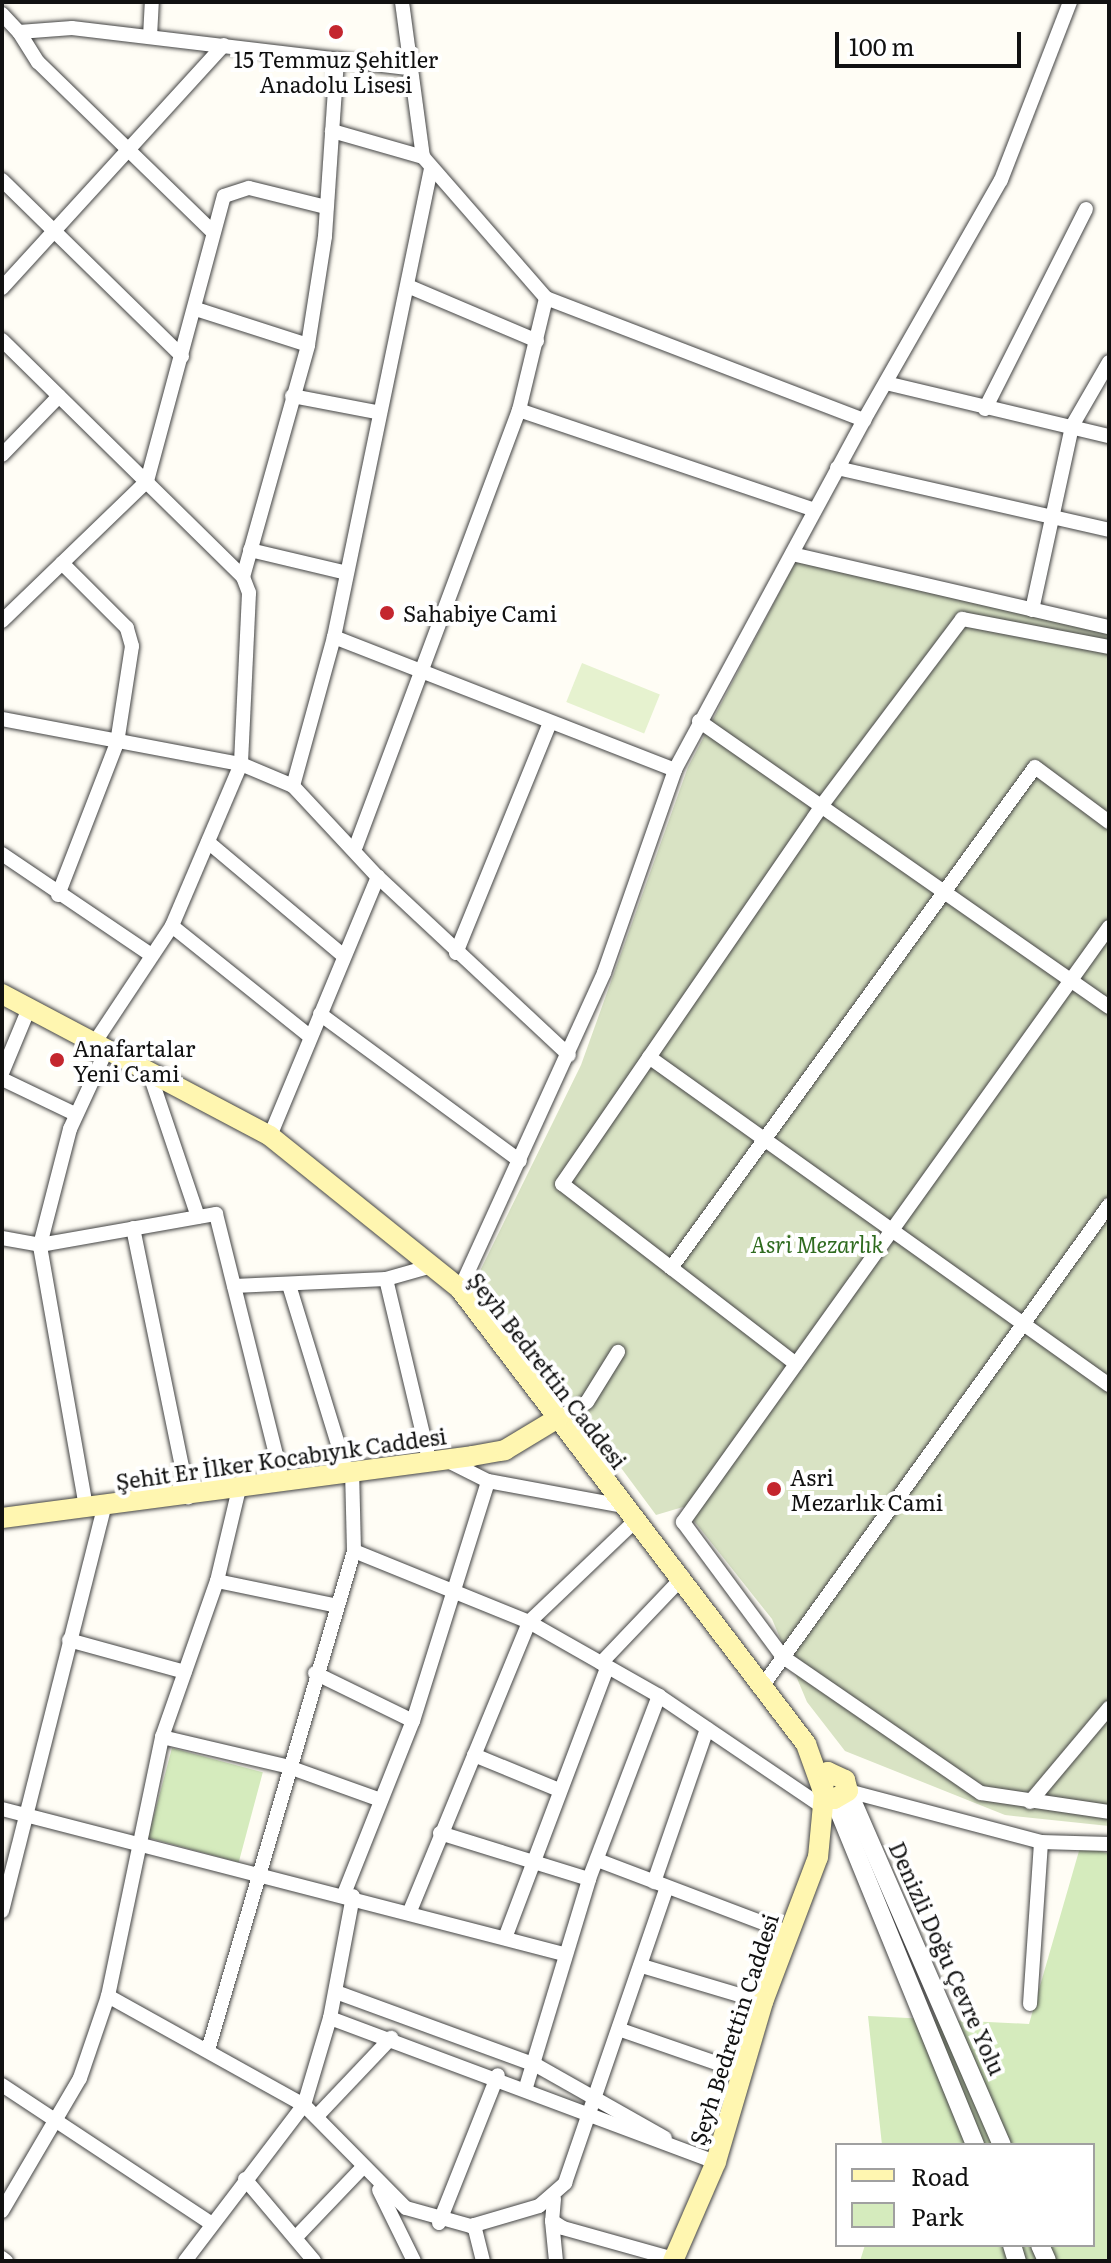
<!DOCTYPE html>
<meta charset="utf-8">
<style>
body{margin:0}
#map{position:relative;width:1111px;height:2263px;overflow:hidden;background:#fffdf5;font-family:Literata,serif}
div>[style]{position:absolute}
.green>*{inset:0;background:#d5ebbd;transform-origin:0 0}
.cemetery>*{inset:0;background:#d9e3c4}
.pitch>*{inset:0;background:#e6f2cf;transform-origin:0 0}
.roads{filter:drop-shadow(0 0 2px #444) drop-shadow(0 0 2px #444)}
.minor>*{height:14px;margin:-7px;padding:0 7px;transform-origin:7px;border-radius:7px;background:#fff}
.tertiary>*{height:18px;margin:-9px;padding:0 9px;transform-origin:9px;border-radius:9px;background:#fff}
.secondary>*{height:20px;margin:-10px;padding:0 10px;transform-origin:10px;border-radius:10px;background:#fff6b0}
.dots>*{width:22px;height:22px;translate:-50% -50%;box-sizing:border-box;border:4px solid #fff;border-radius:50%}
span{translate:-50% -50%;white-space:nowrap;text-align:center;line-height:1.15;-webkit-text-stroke:8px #fff;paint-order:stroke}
.poi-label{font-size:22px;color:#111}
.left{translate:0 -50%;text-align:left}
.park-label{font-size:22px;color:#2f6b1f;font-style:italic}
.street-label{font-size:22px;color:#111}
.frame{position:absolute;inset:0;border:4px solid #111;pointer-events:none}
.legend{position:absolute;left:835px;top:2143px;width:260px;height:104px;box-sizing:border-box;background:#fff;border:2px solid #a0a0a0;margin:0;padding:10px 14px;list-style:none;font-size:24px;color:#111}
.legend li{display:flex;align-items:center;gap:16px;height:40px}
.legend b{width:40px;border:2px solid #a0a0a0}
.scale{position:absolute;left:835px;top:32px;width:186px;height:36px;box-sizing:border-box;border:4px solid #111;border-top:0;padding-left:10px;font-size:24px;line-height:28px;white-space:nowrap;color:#111;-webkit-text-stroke:6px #fff;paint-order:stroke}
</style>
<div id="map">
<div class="green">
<div style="left:172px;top:1748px;width:94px;height:93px;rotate:15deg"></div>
<div style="clip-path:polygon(1081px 1844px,1109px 1854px,1109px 2261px,860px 2261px,865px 2245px,1093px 2245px,1093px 2145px,882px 2145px,868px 2016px,1029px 2024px)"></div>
</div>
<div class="cemetery">
<div style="clip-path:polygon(799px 555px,1109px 628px,1109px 1826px,1005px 1815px,845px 1751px,807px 1702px,772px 1619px,683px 1507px,656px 1515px,478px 1275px,581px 1065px,688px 767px)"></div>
</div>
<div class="pitch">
<div style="left:582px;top:663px;width:84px;height:42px;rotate:22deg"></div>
</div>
<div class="roads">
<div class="minor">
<div style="left:402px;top:2px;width:156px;rotate:82.3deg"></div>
<div style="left:423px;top:157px;width:187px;rotate:48.9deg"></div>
<div style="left:546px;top:298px;width:341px;rotate:21deg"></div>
<div style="left:864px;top:420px;width:398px;rotate:118.4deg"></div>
<div style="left:675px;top:770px;width:215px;rotate:109.3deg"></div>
<div style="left:604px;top:973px;width:347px;rotate:114.5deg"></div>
<div style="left:2px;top:14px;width:25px;rotate:47deg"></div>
<div style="left:19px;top:32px;width:53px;rotate:-4.3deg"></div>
<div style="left:72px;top:28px;width:338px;rotate:6.8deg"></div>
<div style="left:19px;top:32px;width:36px;rotate:58deg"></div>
<div style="left:38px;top:62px;width:244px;rotate:44.2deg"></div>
<div style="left:150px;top:37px;width:35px;rotate:-87deg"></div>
<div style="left:332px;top:131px;width:95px;rotate:15.9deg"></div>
<div style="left:2px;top:180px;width:252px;rotate:44.4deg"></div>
<div style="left:410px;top:287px;width:138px;rotate:23deg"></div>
<div style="left:2px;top:288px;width:329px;rotate:-47.6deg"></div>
<div style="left:199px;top:310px;width:114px;rotate:17.8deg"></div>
<div style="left:2px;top:340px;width:338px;rotate:44.5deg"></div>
<div style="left:243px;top:577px;width:17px;rotate:69deg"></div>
<div style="left:249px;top:593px;width:171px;rotate:92.7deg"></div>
<div style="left:241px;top:764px;width:176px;rotate:113.1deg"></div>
<div style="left:172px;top:926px;width:139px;rotate:123.6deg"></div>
<div style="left:890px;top:384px;width:225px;rotate:13.4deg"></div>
<div style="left:292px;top:396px;width:86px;rotate:10.8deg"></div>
<div style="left:985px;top:409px;width:224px;rotate:-63.2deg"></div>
<div style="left:519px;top:410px;width:308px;rotate:18.7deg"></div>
<div style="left:864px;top:420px;width:276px;rotate:-60.3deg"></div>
<div style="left:1001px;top:180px;width:191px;rotate:-68.8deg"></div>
<div style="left:2px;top:455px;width:82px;rotate:-46deg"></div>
<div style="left:837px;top:468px;width:279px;rotate:12.8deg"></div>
<div style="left:250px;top:550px;width:96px;rotate:13.3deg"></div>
<div style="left:792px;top:554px;width:325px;rotate:13deg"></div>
<div style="left:243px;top:577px;width:241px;rotate:-74.3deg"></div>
<div style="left:308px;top:345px;width:110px;rotate:-81.1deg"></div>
<div style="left:325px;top:236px;width:177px;rotate:-86.1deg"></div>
<div style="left:1032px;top:610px;width:188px;rotate:-77.7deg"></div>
<div style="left:1072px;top:426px;width:74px;rotate:-60deg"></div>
<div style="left:2px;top:621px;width:202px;rotate:-44deg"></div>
<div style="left:147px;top:481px;width:295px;rotate:-74.9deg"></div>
<div style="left:224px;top:196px;width:26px;rotate:-18deg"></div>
<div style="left:249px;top:188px;width:79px;rotate:13.9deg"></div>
<div style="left:334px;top:637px;width:366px;rotate:21.3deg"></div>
<div style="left:2px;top:719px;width:243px;rotate:10.7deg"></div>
<div style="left:241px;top:764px;width:56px;rotate:22.9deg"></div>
<div style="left:293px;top:786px;width:125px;rotate:47deg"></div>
<div style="left:378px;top:877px;width:261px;rotate:43deg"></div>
<div style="left:699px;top:721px;width:500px;rotate:34.9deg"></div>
<div style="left:293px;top:786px;width:155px;rotate:-74.6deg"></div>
<div style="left:334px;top:637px;width:479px;rotate:-78.3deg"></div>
<div style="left:208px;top:842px;width:177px;rotate:40deg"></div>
<div style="left:356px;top:846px;width:465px;rotate:-69.5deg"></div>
<div style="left:519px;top:410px;width:115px;rotate:-76.4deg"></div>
<div style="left:2px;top:854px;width:180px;rotate:34.1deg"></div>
<div style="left:58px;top:895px;width:163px;rotate:-68.8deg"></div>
<div style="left:117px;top:743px;width:98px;rotate:-81.2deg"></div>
<div style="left:132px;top:646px;width:19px;rotate:-106deg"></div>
<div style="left:127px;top:628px;width:92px;rotate:-135deg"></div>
<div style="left:172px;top:926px;width:174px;rotate:38.7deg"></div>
<div style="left:1109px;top:927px;width:732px;rotate:125.6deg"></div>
<div style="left:683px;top:1522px;width:168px;rotate:53.5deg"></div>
<div style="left:783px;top:1657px;width:240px;rotate:34.5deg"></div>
<div style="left:981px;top:1793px;width:129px;rotate:8.4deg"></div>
<div style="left:456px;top:953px;width:246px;rotate:-67.8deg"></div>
<div style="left:320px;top:1014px;width:248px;rotate:36.3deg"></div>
<div style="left:649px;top:1057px;width:565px;rotate:35.49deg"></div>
<div style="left:149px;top:1072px;width:153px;rotate:71.3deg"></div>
<div style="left:2px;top:1073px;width:70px;rotate:-67.4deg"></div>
<div style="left:2px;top:1079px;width:81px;rotate:25.6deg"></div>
<div style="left:270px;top:1136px;width:281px;rotate:-67.4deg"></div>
<div style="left:133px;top:1228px;width:275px;rotate:78.4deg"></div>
<div style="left:2px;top:1238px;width:39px;rotate:10deg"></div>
<div style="left:40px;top:1245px;width:179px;rotate:-10deg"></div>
<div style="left:216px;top:1214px;width:272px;rotate:76deg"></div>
<div style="left:671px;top:1268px;width:619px;rotate:-54deg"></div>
<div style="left:1035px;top:767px;width:92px;rotate:36.6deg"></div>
<div style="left:386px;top:1279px;width:185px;rotate:76.6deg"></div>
<div style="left:289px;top:1285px;width:194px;rotate:72.9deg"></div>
<div style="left:234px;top:1286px;width:152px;rotate:-2.6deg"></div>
<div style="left:386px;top:1279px;width:44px;rotate:-15.9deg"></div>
<div style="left:796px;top:1364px;width:295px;rotate:-142.4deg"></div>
<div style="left:562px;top:1184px;width:460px;rotate:-55.5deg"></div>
<div style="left:822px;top:805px;width:233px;rotate:-53deg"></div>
<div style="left:962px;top:619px;width:150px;rotate:10.8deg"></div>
<div style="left:558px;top:1418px;width:33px;rotate:-29deg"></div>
<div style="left:587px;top:1402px;width:59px;rotate:-58.2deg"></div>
<div style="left:444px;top:1459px;width:49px;rotate:26.6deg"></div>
<div style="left:488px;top:1481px;width:137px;rotate:10.5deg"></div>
<div style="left:86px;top:1507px;width:266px;rotate:-100deg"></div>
<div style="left:40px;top:1245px;width:120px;rotate:-75.5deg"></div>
<div style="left:70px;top:1129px;width:88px;rotate:-65.2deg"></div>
<div style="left:354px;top:1551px;width:189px;rotate:22.1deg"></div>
<div style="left:529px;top:1622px;width:150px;rotate:29.6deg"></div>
<div style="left:659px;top:1696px;width:198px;rotate:34.1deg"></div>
<div style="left:217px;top:1581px;width:118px;rotate:11.7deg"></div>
<div style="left:69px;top:1640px;width:120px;rotate:15.4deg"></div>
<div style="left:601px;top:1663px;width:119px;rotate:-46.4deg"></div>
<div style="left:315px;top:1673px;width:109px;rotate:26.1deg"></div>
<div style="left:766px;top:1681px;width:587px;rotate:-54.22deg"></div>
<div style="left:162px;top:1737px;width:127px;rotate:13.2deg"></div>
<div style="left:286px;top:1766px;width:98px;rotate:19.7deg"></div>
<div style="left:474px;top:1755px;width:90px;rotate:22.3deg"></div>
<div style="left:848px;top:1791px;width:200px;rotate:14.8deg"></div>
<div style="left:1041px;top:1842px;width:68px;rotate:1.7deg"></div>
<div style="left:1030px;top:1802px;width:123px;rotate:-50deg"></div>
<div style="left:2px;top:1809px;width:580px;rotate:14.47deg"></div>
<div style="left:440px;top:1833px;width:156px;rotate:17.2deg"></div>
<div style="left:600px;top:1861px;width:200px;rotate:20.8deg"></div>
<div style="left:654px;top:1882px;width:162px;rotate:-70.9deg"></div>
<div style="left:344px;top:1894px;width:186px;rotate:-68.3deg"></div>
<div style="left:413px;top:1721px;width:251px;rotate:-72.6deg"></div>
<div style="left:2px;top:1911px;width:417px;rotate:-75.8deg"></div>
<div style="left:410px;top:1911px;width:313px;rotate:-67.6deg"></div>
<div style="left:529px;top:1622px;width:148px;rotate:-43.6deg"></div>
<div style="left:505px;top:1938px;width:289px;rotate:-69.3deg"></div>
<div style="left:642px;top:1966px;width:126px;rotate:16.6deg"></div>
<div style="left:336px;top:1992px;width:213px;rotate:20.1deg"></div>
<div style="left:536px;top:2065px;width:148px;rotate:29.5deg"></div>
<div style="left:108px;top:1996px;width:224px;rotate:29.1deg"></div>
<div style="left:304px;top:2105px;width:145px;rotate:45.3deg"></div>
<div style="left:406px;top:2208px;width:67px;rotate:15.5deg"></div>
<div style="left:471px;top:2226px;width:71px;rotate:-16.4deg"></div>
<div style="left:539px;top:2206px;width:35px;rotate:-41deg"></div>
<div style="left:565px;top:2183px;width:313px;rotate:-71deg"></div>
<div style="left:1030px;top:2004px;width:162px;rotate:-86.1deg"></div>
<div style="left:330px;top:2018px;width:412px;rotate:20.5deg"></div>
<div style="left:621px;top:2030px;width:128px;rotate:19.1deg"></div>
<div style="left:208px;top:2050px;width:520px;rotate:-73.69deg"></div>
<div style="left:354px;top:1551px;width:82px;rotate:-91.4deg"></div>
<div style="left:2px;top:2085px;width:252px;rotate:33.5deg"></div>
<div style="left:526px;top:2087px;width:217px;rotate:-73.1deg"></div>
<div style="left:589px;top:1879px;width:196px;rotate:-69.1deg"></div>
<div style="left:317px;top:2116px;width:108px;rotate:-46.5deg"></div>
<div style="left:245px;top:2179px;width:107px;rotate:49.9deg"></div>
<div style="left:379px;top:2190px;width:79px;rotate:63.8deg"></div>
<div style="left:554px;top:2199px;width:22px;rotate:95deg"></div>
<div style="left:552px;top:2221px;width:13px;rotate:32deg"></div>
<div style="left:563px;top:2228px;width:115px;rotate:15.6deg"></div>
<div style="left:2px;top:2211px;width:154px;rotate:-59.6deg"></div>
<div style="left:80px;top:2078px;width:87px;rotate:-71.1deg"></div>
<div style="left:108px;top:1996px;width:265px;rotate:-78.2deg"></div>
<div style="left:162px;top:1737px;width:165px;rotate:-70.6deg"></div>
<div style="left:217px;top:1581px;width:95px;rotate:-76.6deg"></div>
<div style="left:552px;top:2221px;width:40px;rotate:84.3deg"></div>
<div style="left:439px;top:2223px;width:159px;rotate:-68.3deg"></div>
<div style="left:474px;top:2225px;width:37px;rotate:76deg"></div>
<div style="left:299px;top:2234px;width:93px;rotate:-46.3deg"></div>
<div style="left:2px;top:2258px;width:5px;rotate:37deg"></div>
<div style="left:185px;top:2261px;width:196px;rotate:-52.7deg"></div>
<div style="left:304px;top:2105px;width:91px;rotate:-73.4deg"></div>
<div style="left:330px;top:2018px;width:124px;rotate:-79.3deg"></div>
</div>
<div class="tertiary">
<div style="left:848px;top:1791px;width:386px;rotate:66.5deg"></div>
<div style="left:834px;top:1799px;width:374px;rotate:67.8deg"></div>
<div style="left:1012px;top:2245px;width:17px;rotate:73deg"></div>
<div style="left:1040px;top:2245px;width:17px;rotate:66deg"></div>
</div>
<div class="secondary">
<div style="left:2px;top:994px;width:303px;rotate:27.9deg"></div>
<div style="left:270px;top:1136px;width:244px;rotate:38.8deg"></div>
<div style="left:460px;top:1289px;width:572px;rotate:52.75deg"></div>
<div style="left:806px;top:1744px;width:53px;rotate:70.2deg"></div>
<div style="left:824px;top:1794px;width:63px;rotate:95.4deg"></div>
<div style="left:818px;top:1857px;width:155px;rotate:110.8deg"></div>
<div style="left:763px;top:2002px;width:167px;rotate:106.4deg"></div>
<div style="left:716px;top:2162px;width:108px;rotate:113.5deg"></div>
<div style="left:2px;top:1518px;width:474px;rotate:-7.5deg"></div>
<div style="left:472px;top:1456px;width:34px;rotate:-10deg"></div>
<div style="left:505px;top:1450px;width:62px;rotate:-31.1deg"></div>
<div style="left:822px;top:1789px;width:18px;rotate:-71deg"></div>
<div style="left:828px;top:1772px;width:19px;rotate:25deg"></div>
<div style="left:845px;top:1780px;width:11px;rotate:75deg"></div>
<div style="left:848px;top:1791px;width:16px;rotate:150deg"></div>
<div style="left:834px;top:1799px;width:11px;rotate:-153deg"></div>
</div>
</div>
<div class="dots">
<div style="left:336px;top:32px;background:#c4262e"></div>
<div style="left:387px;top:613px;background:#c4262e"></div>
<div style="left:57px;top:1060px;background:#c4262e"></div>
<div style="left:774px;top:1489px;background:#c4262e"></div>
</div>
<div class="poi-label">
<span style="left:336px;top:71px">15 Temmuz Şehitler<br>Anadolu Lisesi</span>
<span class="left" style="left:403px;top:613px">Sahabiye Cami</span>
<span class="left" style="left:73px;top:1060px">Anafartalar<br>Yeni Cami</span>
<span class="left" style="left:790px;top:1489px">Asri<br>Mezarlık Cami</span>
</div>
<div class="park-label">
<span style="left:817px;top:1244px">Asri Mezarlık</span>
</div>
<div class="street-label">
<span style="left:548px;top:1370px;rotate:52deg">Şeyh Bedrettin Caddesi</span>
<span style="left:281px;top:1458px;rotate:-8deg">Şehit Er İlker Kocabıyık Caddesi</span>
<span style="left:948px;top:1958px;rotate:66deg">Denizli Doğu Çevre Yolu</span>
<span style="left:733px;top:2029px;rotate:-72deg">Şeyh Bedrettin Caddesi</span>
</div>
<div class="frame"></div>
<ul class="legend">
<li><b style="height:10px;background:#fff6b0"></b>Road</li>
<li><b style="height:22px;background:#d5ebbd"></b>Park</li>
</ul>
<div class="scale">100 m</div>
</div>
